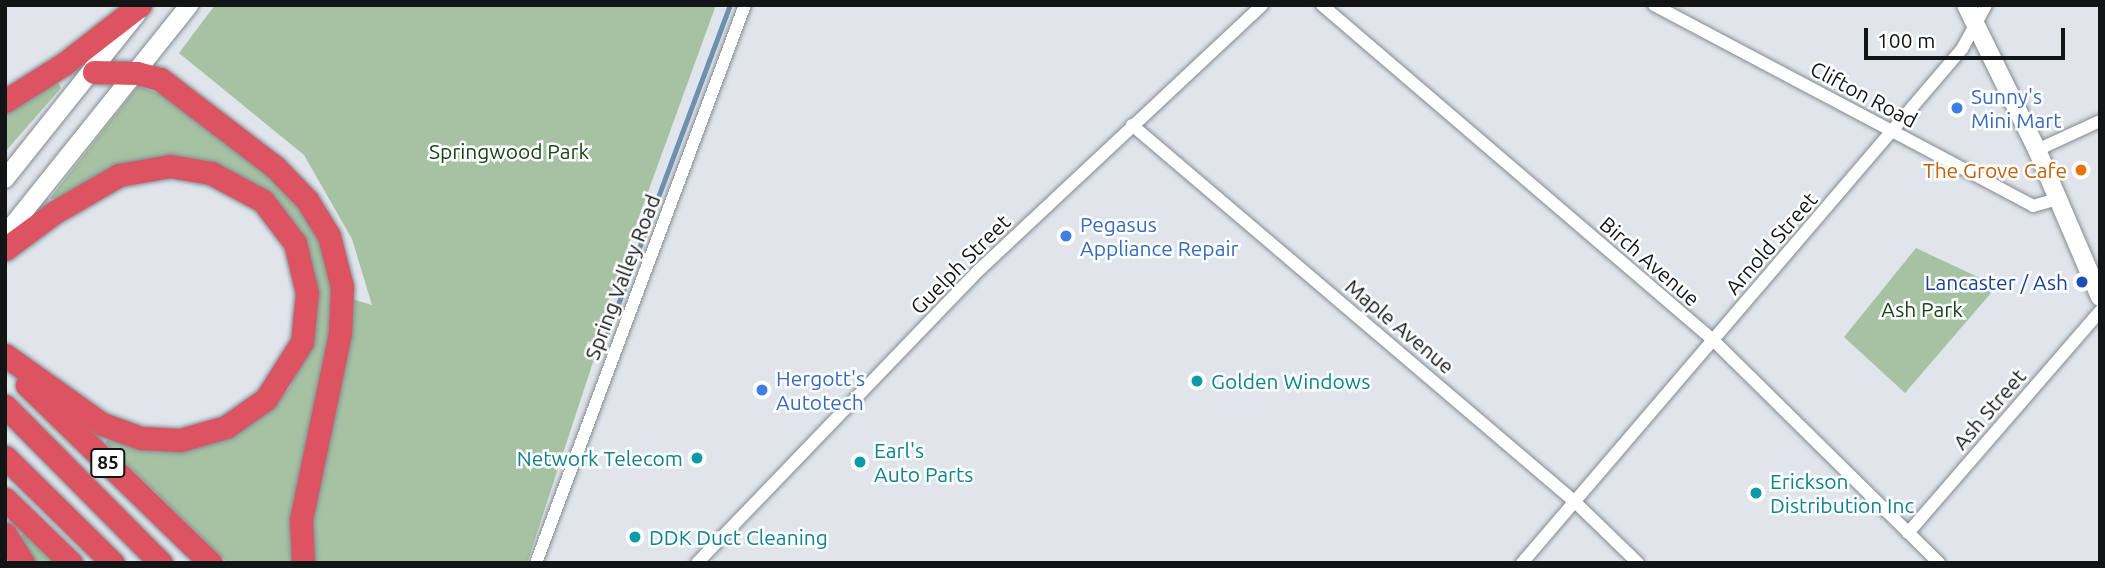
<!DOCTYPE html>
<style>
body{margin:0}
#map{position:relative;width:2105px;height:568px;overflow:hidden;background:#dfe5eb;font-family:Ubuntu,sans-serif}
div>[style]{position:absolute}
.green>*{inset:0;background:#a6c2a2}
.stream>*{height:4.5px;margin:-2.25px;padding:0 2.25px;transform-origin:2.25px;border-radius:2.25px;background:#6f90af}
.roads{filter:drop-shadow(0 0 2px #848a90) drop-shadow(0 0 2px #848a90)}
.street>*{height:12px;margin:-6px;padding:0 6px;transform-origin:6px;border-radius:6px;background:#fff}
.secondary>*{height:18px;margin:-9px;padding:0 9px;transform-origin:9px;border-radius:9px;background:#fff}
.highway>*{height:23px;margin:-11.5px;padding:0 11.5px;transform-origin:11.5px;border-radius:11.5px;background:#dc5462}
.dots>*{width:19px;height:19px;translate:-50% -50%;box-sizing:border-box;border:4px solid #fff;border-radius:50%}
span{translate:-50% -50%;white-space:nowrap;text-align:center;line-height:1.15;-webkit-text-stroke:5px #fff;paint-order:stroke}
.shield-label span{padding:2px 5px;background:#fff;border:2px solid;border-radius:5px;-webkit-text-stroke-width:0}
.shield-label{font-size:19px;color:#121416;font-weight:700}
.street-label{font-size:21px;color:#121416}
.shop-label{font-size:21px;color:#366cbe}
.left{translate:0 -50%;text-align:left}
.park-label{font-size:21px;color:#194516}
.food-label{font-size:21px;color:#c56008}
.right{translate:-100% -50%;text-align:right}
.transit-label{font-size:21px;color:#164399}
.culture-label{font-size:21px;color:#0d838f}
.frame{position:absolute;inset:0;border:7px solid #121416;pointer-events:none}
.scale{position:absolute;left:1864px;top:28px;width:201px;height:32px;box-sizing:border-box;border:4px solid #121416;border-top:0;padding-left:9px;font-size:21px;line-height:24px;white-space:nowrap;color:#121416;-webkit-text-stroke:5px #fff;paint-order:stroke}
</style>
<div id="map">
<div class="green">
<div style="clip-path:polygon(215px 5px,716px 5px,593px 343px,588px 341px,585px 349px,596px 353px,527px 563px,313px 563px,311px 526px,352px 299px,372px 305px,352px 239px,304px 155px,179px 53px)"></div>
<div style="clip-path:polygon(56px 78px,61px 88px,5px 152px,5px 110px)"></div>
<div style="clip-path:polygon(138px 86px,169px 97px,292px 191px,323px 241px,336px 298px,297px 563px,228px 563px,105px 443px,110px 437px,190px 447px,238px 433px,288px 390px,309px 350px,302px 242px,198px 160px,60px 202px,50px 198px)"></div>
<div style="clip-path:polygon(1916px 248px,1997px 286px,1905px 393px,1844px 337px)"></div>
<div style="clip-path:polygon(27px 530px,61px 563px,32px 563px,19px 538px)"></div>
</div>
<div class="stream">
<div style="left:605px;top:339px;width:357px;rotate:-69.5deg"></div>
</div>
<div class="roads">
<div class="street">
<div style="left:1322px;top:5px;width:513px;rotate:40.58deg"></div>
<div style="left:1712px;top:339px;width:319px;rotate:44.6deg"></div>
<div style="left:1654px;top:5px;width:429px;rotate:27.9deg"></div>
<div style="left:2033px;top:206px;width:25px;rotate:-16deg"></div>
<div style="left:1132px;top:125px;width:580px;rotate:40.39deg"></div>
<div style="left:1574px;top:501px;width:89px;rotate:44.1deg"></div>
<div style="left:2037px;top:150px;width:69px;rotate:-24.7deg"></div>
<div style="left:1908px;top:533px;width:294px;rotate:-49.1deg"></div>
<div style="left:536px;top:563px;width:596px;rotate:-69.47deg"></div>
<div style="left:697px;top:563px;width:405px;rotate:-46.1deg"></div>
<div style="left:978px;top:271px;width:389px;rotate:-43.1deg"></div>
<div style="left:1522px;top:563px;width:677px;rotate:-49.44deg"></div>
<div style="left:1962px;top:49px;width:50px;rotate:-61.4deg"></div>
</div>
<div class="secondary">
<div style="left:1966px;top:5px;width:161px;rotate:63.9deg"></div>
<div style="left:2037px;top:150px;width:160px;rotate:66.8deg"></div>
<div style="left:5px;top:179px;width:210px;rotate:-51.4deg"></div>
<div style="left:5px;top:235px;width:295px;rotate:-51.3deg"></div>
</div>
<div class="highway">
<div style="left:94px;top:72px;width:43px;rotate:1.3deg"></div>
<div style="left:137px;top:73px;width:24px;rotate:15deg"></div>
<div style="left:160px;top:79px;width:145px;rotate:37.4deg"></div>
<div style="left:275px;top:167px;width:46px;rotate:45.9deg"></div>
<div style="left:307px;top:200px;width:42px;rotate:58.6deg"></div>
<div style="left:329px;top:236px;width:53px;rotate:75.7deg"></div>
<div style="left:342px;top:287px;width:46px;rotate:92.5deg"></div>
<div style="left:340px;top:333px;width:191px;rotate:101.8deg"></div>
<div style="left:301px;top:520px;width:43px;rotate:87.3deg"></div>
<div style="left:5px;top:101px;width:70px;rotate:-32.1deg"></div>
<div style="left:64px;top:64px;width:96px;rotate:-37.8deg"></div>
<div style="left:5px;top:249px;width:62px;rotate:-36.5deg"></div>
<div style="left:55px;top:212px;width:74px;rotate:-30deg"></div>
<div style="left:119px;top:175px;width:52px;rotate:-10deg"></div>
<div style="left:170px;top:166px;width:42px;rotate:9.7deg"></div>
<div style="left:211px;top:173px;width:59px;rotate:28.3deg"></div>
<div style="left:263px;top:201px;width:53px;rotate:52.7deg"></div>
<div style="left:295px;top:243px;width:51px;rotate:76.5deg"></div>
<div style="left:307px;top:293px;width:49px;rotate:95.8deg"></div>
<div style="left:302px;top:342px;width:67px;rotate:122.3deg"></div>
<div style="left:266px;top:399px;width:49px;rotate:145deg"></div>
<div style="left:226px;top:427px;width:48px;rotate:164.2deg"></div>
<div style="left:180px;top:440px;width:39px;rotate:-177deg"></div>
<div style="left:141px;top:438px;width:41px;rotate:-160.3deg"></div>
<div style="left:102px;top:424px;width:119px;rotate:-144.6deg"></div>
<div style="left:27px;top:385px;width:256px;rotate:44.1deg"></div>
<div style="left:5px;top:406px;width:221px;rotate:45.2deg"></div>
<div style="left:5px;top:457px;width:151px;rotate:44.5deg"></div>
<div style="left:5px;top:499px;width:92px;rotate:44.1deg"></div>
<div style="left:5px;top:534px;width:34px;rotate:58deg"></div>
</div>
</div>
<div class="dots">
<div style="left:1957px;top:108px;background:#3f7fe0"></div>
<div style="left:2081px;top:170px;background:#e8710a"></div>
<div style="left:1066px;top:236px;background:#3f7fe0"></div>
<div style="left:2082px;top:282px;background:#1a4fb4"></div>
<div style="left:1197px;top:381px;background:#0f9aa8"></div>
<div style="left:762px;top:390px;background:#3f7fe0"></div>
<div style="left:697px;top:458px;background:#0f9aa8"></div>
<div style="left:860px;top:462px;background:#0f9aa8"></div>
<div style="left:1756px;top:493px;background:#0f9aa8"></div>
<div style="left:635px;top:537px;background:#0f9aa8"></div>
</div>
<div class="shield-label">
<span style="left:108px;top:463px">85</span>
</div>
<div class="street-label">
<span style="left:1864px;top:94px;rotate:28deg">Clifton Road</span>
<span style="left:1771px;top:243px;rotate:-49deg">Arnold Street</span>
<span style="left:1650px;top:261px;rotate:41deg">Birch Avenue</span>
<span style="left:960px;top:264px;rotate:-45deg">Guelph Street</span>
<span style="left:622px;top:277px;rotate:-69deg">Spring Valley Road</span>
<span style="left:1400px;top:326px;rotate:40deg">Maple Avenue</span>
<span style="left:1989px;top:409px;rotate:-49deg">Ash Street</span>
</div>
<div class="shop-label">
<span class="left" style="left:1971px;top:108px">Sunny's<br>Mini Mart</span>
<span class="left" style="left:1080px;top:236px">Pegasus<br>Appliance Repair</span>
<span class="left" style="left:776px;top:390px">Hergott's<br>Autotech</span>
</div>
<div class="park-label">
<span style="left:509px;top:151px">Springwood Park</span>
<span style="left:1922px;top:309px">Ash Park</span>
</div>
<div class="food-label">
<span class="right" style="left:2067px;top:170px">The Grove Cafe</span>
</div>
<div class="transit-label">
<span class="right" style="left:2068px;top:282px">Lancaster / Ash</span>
</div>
<div class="culture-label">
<span class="left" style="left:1211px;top:381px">Golden Windows</span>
<span class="left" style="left:874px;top:462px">Earl's<br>Auto Parts</span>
<span class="right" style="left:683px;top:458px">Network Telecom</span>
<span class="left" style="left:1770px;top:493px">Erickson<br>Distribution Inc</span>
<span class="left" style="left:649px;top:537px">DDK Duct Cleaning</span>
</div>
<div class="frame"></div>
<div class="scale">100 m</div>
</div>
